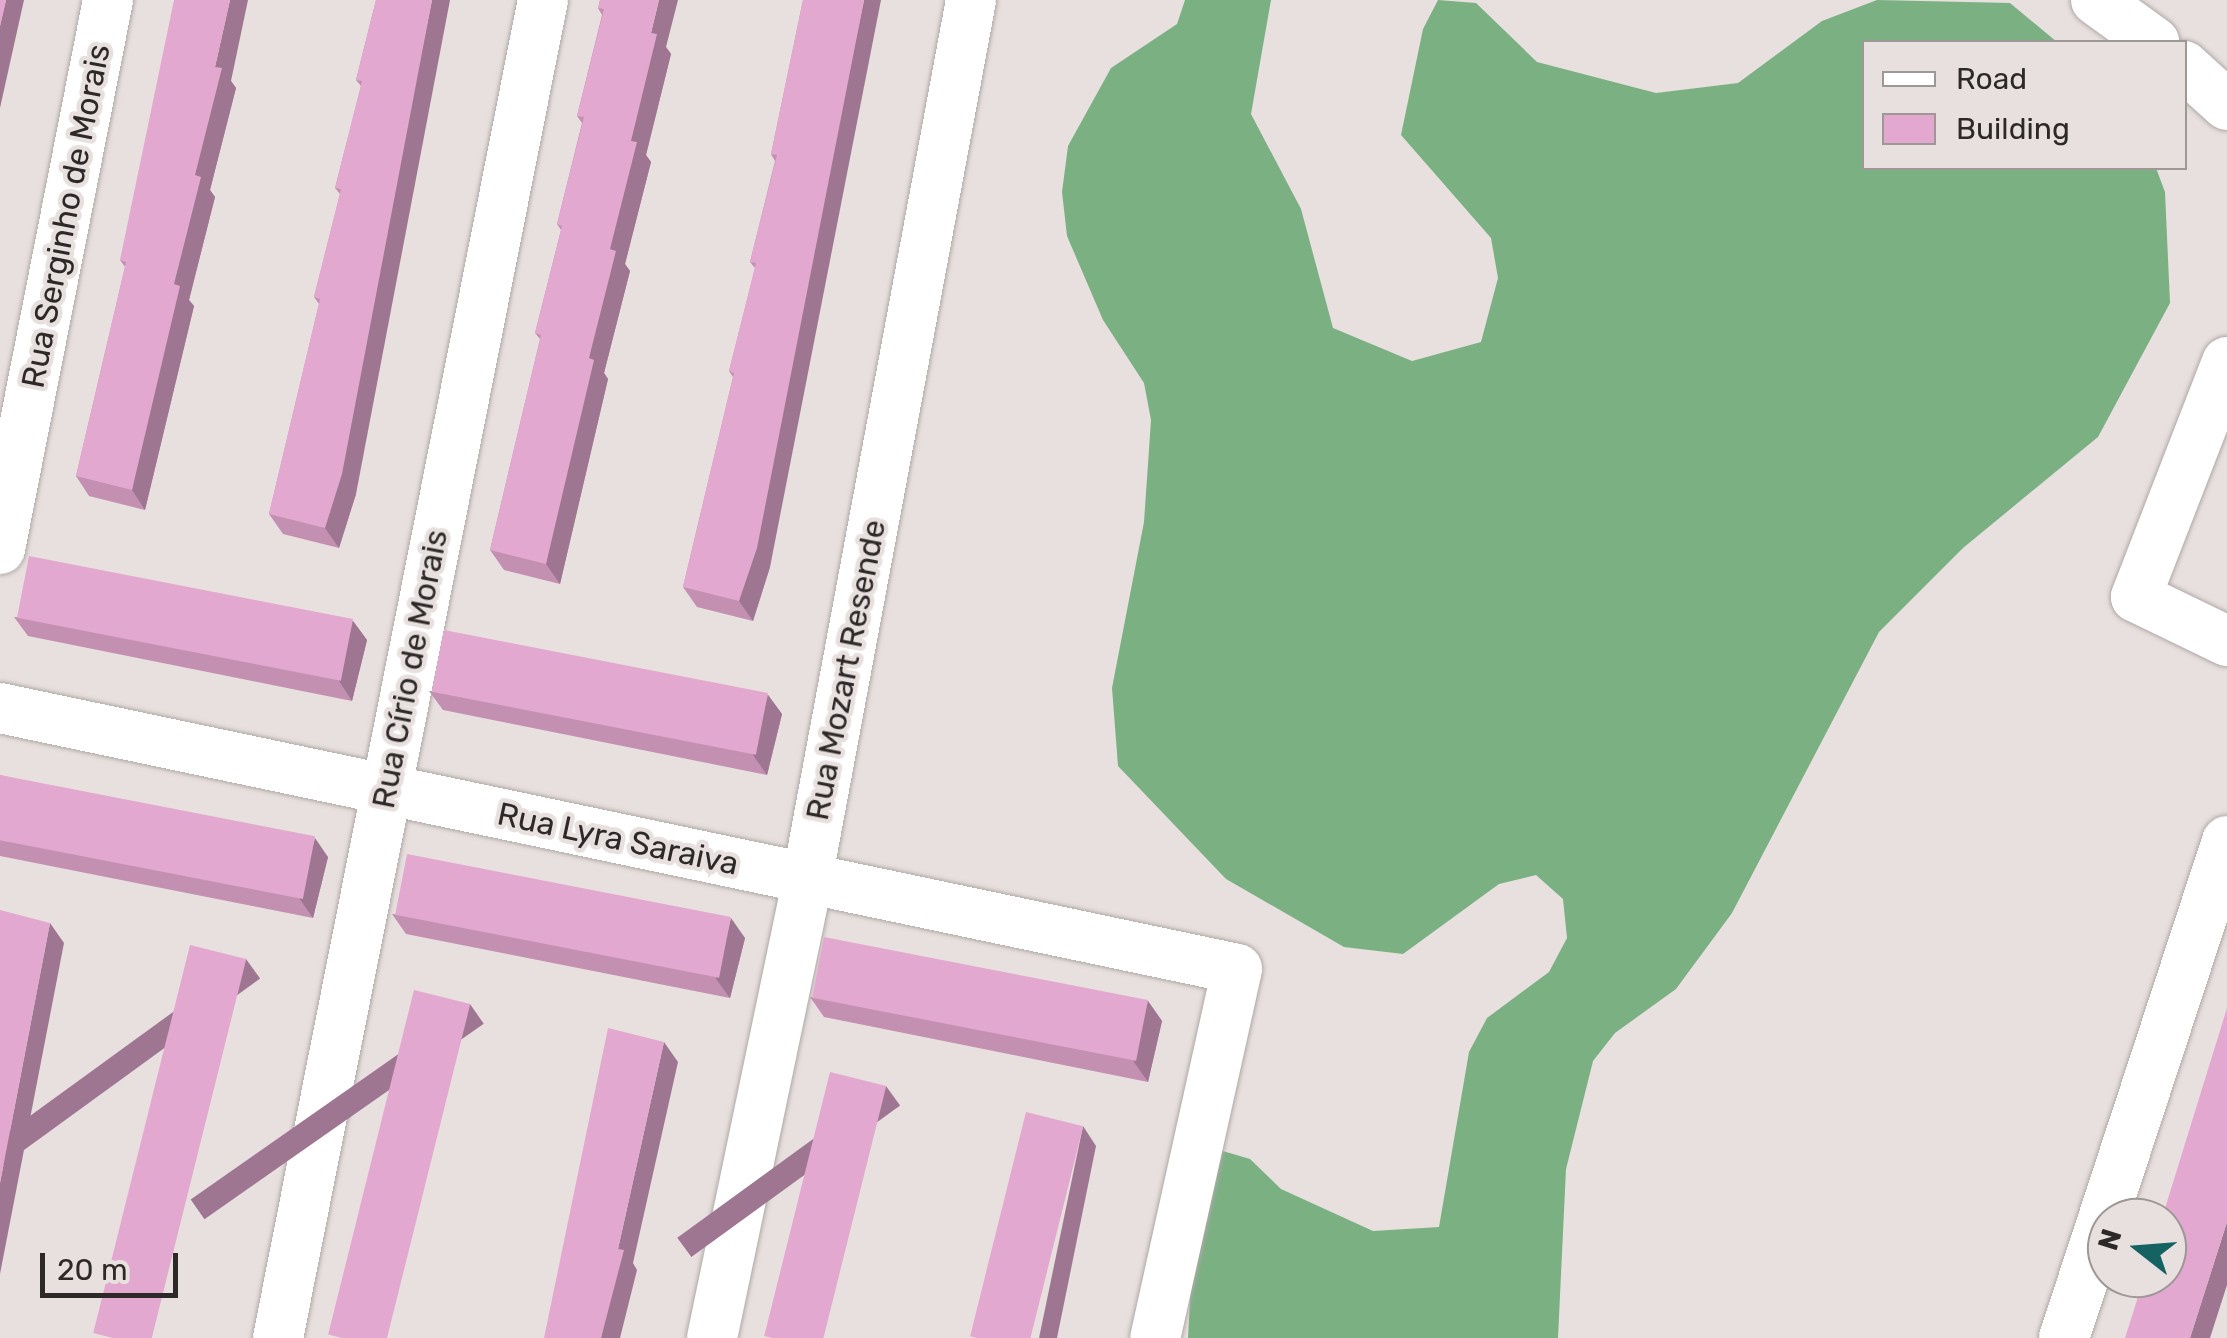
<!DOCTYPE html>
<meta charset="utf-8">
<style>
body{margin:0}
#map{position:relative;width:2227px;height:1338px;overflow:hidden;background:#e8e0de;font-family:Rubik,sans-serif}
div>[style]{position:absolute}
.forest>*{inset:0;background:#7bb083}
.roads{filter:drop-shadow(0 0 2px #afa8a6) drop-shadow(0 0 2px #afa8a6)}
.minor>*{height:50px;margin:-25px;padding:0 25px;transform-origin:25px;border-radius:25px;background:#fff}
.wall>*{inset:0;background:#c390b2}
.shaded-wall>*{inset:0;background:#9f7691;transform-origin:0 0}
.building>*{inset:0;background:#e3a8cf;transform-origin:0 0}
span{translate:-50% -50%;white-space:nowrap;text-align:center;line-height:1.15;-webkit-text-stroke:9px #e8e0de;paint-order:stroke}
.street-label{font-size:32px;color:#2c2928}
.legend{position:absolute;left:1862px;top:40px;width:325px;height:130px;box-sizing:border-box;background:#e8e0de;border:2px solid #9d9795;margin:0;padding:12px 18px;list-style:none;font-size:30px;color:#2c2928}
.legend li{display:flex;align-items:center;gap:20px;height:50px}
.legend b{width:50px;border:2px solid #9d9795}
.north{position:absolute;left:2087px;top:1198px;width:100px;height:100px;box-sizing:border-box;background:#e8e0de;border:2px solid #9d9795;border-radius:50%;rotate:287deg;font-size:28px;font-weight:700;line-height:40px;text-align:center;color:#2c2928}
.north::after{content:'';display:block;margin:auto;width:35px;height:45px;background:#146362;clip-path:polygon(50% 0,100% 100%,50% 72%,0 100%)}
.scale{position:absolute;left:40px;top:1253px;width:138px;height:45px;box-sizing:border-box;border:5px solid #2c2928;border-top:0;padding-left:12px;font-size:30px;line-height:35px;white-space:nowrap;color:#2c2928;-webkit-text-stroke:8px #e8e0de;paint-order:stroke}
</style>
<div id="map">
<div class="forest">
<div style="clip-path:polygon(1185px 0,1271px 0,1251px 114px,1301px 209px,1333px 328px,1412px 361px,1481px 342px,1498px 278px,1491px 238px,1401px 135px,1423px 29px,1438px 0,1476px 3px,1537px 62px,1656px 93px,1738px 83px,1822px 21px,1877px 0,2010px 3px,2057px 42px,1864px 42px,1864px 168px,2156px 168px,2165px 192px,2170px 303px,2098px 437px,1963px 548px,1879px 632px,1732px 913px,1676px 989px,1615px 1033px,1593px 1061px,1566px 1169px,1558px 1338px,1188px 1338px,1194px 1222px,1216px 1149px,1250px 1159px,1281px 1189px,1373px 1231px,1439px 1227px,1469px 1052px,1487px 1018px,1549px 972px,1567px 938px,1563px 899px,1536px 875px,1499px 884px,1403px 954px,1344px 947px,1226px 879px,1118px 766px,1112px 688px,1144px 522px,1151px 420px,1144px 383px,1103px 320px,1067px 236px,1062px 192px,1068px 146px,1111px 68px,1177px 24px)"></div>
</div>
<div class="roads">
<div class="minor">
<div style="left:2096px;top:0;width:72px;rotate:35.9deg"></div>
<div style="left:2184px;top:66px;width:58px;rotate:42.2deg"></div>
<div style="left:2227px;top:362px;width:252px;rotate:111.2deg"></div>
<div style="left:2136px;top:597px;width:101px;rotate:25.8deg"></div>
<div style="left:0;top:549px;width:560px;rotate:-78.87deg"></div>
<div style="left:0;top:708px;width:1264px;rotate:11.91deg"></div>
<div style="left:1237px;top:969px;width:378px;rotate:102.5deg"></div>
<div style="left:278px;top:1338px;width:1364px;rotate:-78.8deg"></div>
<div style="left:712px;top:1338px;width:451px;rotate:-78.2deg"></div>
<div style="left:804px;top:896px;width:911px;rotate:-79.44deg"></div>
<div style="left:2064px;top:1338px;width:523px;rotate:-71.84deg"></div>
</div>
</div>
<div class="wall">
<div style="clip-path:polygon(376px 0,356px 494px,339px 548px,283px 534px,269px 514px,319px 304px,314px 297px,340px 194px,335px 188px,361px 86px,356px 80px)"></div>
<div style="clip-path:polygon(600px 0,666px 47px,671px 54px,646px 155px,651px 162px,625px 264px,630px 271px,604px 373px,608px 379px,560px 584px,504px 570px,490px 550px,540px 339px,535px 333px,561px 230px,557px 224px,582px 123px,577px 116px,602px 15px,598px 8px)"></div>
<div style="clip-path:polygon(803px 0,770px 567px,753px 621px,697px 607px,683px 587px,733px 377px,729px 371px,755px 268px,750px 262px,775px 161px,771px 154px)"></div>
<div style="clip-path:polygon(231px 81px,236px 88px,210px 190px,215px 197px,189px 300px,194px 306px,145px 510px,89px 496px,76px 476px,125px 267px,120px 260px)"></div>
<div style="clip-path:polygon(14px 617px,353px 621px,367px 640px,352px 701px,28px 636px)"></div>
<div style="clip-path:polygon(429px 691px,768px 695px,782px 714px,767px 775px,443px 710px)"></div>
<div style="clip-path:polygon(0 775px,328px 857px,313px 918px,0 856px)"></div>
<div style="clip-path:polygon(392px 914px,745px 938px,730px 998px,406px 934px)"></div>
<div style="clip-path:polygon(810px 997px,1148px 1001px,1162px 1021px,1148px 1082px,824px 1017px)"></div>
</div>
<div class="shaded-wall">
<div style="clip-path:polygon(6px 0,24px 0,0 108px,0 26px)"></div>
<div style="clip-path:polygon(230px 0,248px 0,231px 81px,236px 88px,210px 190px,215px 197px,189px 300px,194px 306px,145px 510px,132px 490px,215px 67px)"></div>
<div style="clip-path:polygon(432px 0,450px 0,356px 494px,339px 548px,325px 528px)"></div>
<div style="clip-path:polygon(659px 0,678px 0,666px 47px,671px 54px,646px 155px,651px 162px,625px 264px,630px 271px,604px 373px,608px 379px,560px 584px,546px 564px,589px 358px,651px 33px)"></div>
<div style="clip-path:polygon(864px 0,881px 0,770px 567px,753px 621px,739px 601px)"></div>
<div style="clip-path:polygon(353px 621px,367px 640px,352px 701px,339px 681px)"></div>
<div style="clip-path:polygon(768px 695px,782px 714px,767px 775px,753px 755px)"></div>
<div style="clip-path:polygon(315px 838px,328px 857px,313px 918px,299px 898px)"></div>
<div style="clip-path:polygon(731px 918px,745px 938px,730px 998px,716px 979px)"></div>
<div style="clip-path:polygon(50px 923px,64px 943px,0 1274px,0 1183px)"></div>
<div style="left:246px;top:959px;width:24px;height:386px;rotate:54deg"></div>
<div style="clip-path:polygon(1148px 1001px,1162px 1021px,1148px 1082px,1134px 1062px)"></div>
<div style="left:470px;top:1004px;width:24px;height:341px;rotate:55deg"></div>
<div style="clip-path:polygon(664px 1042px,678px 1062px,633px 1263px,637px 1270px,620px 1338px,601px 1338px,618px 1249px)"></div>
<div style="left:886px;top:1086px;width:24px;height:258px;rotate:54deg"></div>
<div style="clip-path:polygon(1083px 1126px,1096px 1146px,1057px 1338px,1039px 1338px)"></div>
<div style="clip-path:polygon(2227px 1222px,2227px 1285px,2210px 1338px,2190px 1338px)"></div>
</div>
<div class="building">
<div style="clip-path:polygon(0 0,6px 0,0 26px)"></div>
<div style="clip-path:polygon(174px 0,230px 0,215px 67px,222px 68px,195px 175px,201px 177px,174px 284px,180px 286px,132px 490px,76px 476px,126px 262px,120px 260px)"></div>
<div style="clip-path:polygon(376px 0,432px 0,342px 474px,325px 528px,269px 514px,320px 299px,314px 297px,341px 189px,335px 188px,362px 81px,356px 80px)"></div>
<div style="clip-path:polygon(600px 0,659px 0,651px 33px,657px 34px,631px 141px,637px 142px,610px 249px,616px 251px,589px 358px,594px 360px,546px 564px,490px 550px,541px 335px,535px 333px,562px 226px,557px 224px,584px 117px,577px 116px,604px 9px,598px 8px)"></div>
<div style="clip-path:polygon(803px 0,864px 0,757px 548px,739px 601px,683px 587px,734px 373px,729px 371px,756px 263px,750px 262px,777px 155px,771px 154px)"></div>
<div style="left:29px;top:556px;width:330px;height:63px;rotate:11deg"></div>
<div style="left:444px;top:630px;width:330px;height:63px;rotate:11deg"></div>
<div style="left:0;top:775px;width:321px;height:64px;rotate:11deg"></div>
<div style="left:407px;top:854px;width:330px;height:62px;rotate:11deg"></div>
<div style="clip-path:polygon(0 910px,50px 923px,0 1183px)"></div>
<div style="left:824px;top:937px;width:330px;height:62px;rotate:11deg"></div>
<div style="left:190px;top:945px;width:58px;height:400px;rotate:14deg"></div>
<div style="left:414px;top:990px;width:58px;height:355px;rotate:14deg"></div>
<div style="clip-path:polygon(2227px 1008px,2227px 1222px,2190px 1338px,2125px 1338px,2144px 1278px,2167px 1278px,2167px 1218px,2162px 1218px)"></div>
<div style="clip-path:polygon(608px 1028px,664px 1042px,618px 1249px,624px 1250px,601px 1338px,544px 1338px)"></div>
<div style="left:830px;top:1072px;width:58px;height:272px;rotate:14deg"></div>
<div style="left:1026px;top:1112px;width:59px;height:231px;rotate:14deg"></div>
</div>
<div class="street-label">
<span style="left:66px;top:216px;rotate:-79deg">Rua Serginho de Morais</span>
<span style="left:410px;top:669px;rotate:-79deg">Rua Círio de Morais</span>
<span style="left:846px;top:670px;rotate:-79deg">Rua Mozart Resende</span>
<span style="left:618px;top:839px;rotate:12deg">Rua Lyra Saraiva</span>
</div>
<ul class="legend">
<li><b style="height:12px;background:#fff"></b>Road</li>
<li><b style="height:28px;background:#e3a8cf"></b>Building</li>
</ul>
<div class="north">N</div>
<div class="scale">20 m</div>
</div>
